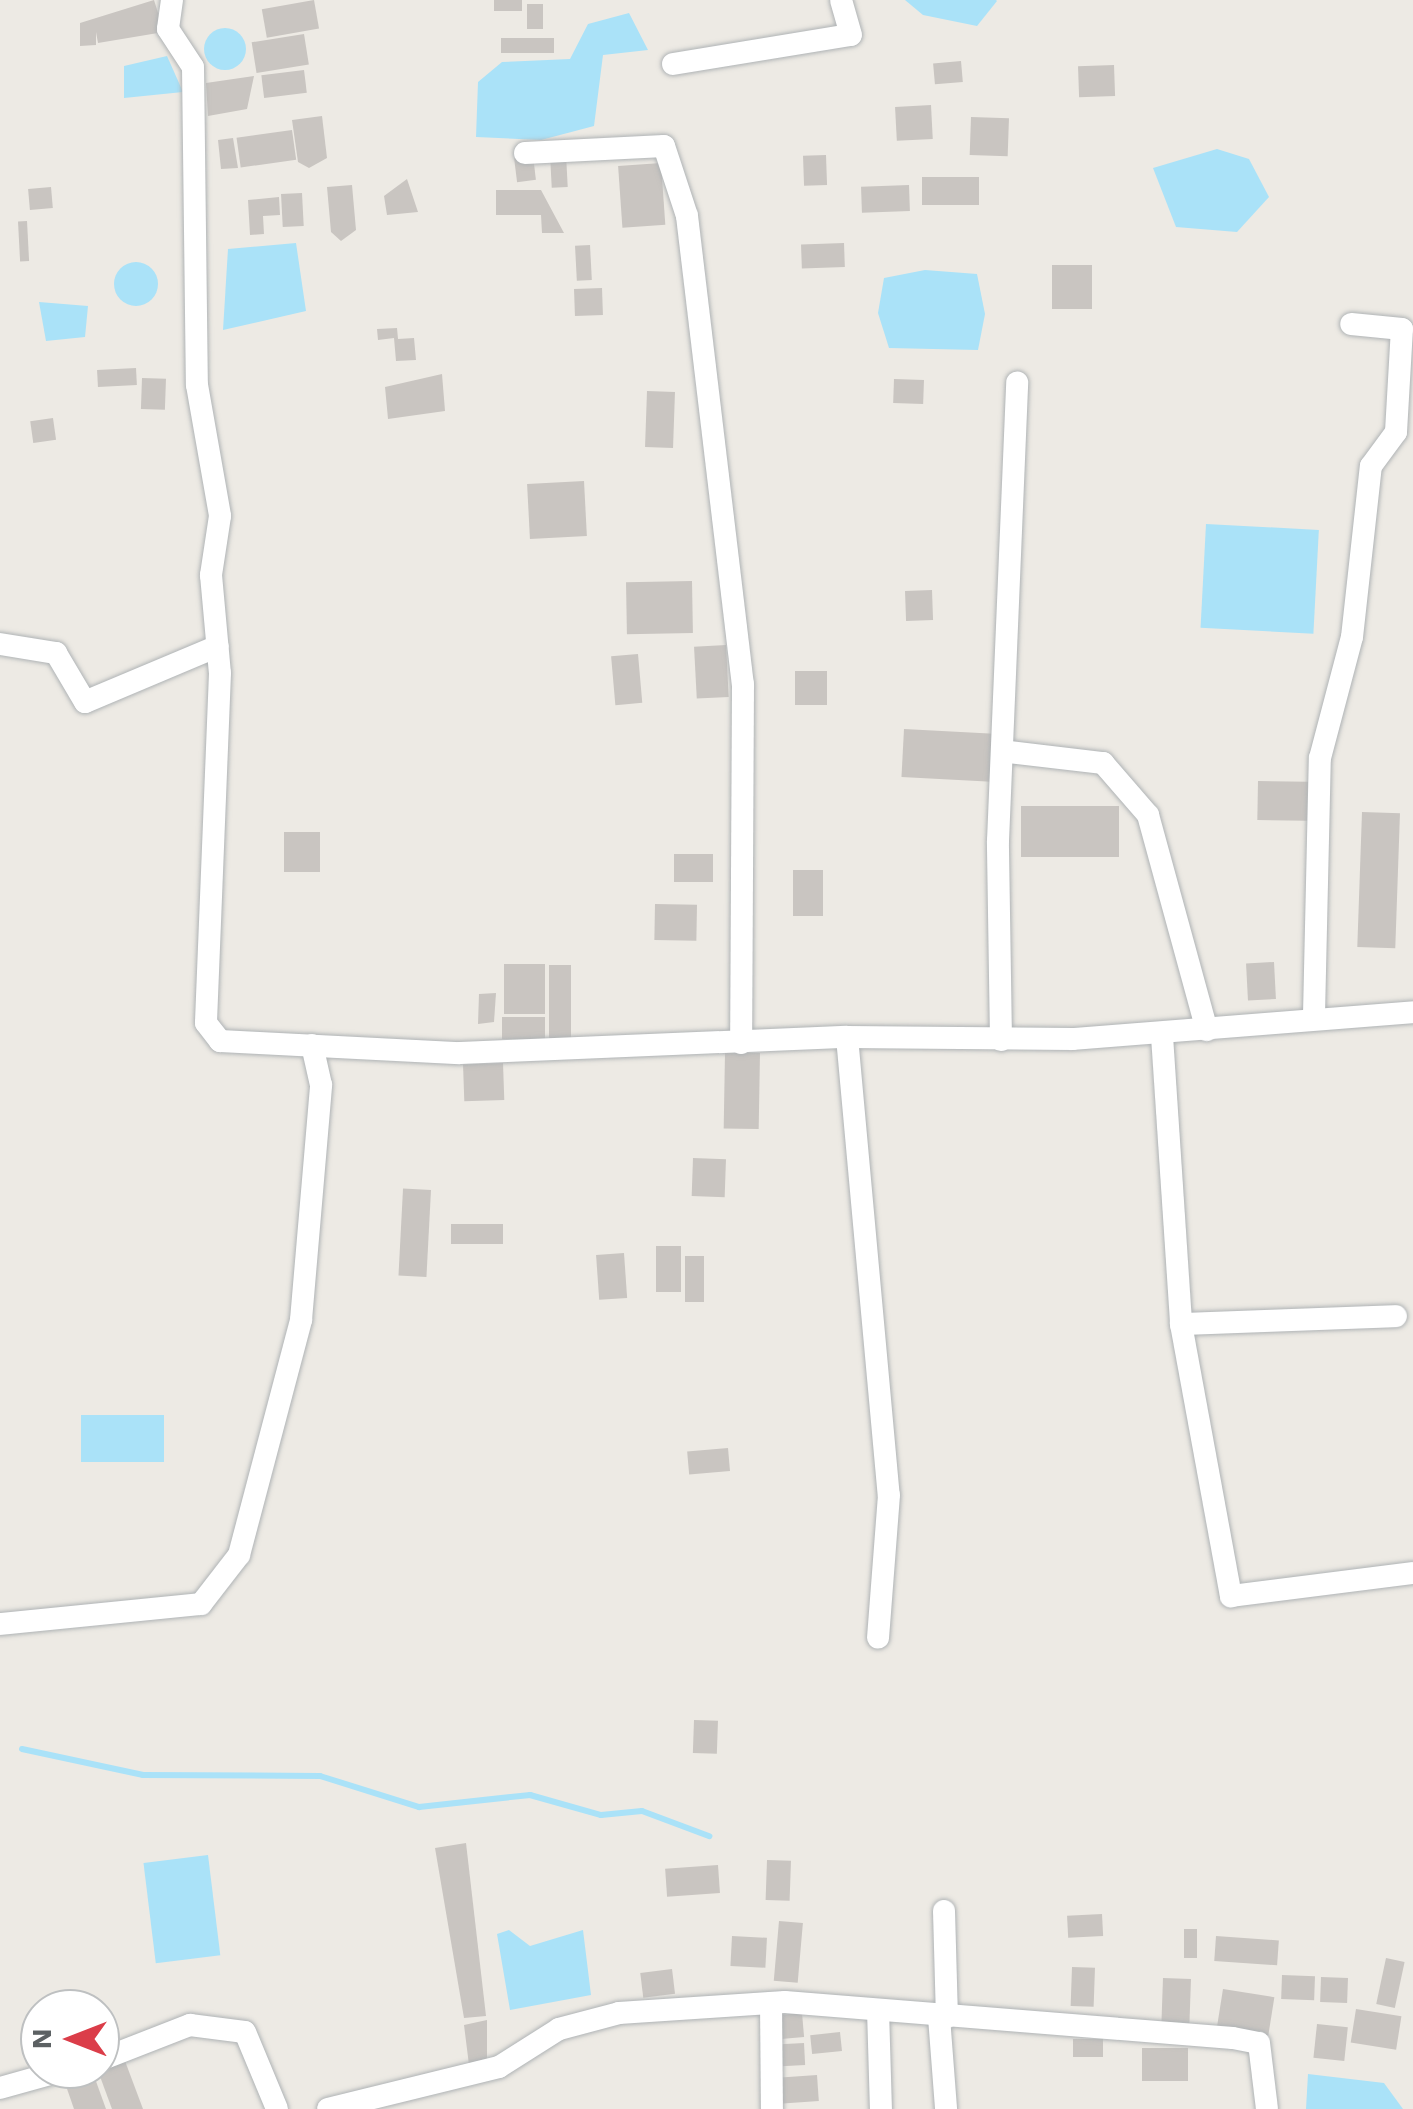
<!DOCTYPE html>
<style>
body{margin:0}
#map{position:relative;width:1413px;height:2109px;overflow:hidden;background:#edeae4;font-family:"Work Sans",sans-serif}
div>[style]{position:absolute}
.water>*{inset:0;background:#aae2f8;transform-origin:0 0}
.round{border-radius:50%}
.stream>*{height:6px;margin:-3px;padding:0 3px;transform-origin:3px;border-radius:3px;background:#aae2f8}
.building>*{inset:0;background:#c9c5c1;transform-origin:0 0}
.roads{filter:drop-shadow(0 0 2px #afb3b5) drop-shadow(0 0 2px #afb3b5)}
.minor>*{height:22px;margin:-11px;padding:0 11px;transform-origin:11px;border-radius:11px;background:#fff}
span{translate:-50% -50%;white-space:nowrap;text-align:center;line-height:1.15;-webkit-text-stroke:8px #fff;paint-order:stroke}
.north{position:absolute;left:20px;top:1989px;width:100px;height:100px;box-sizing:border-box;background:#fff;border:2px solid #bec0c1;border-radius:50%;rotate:270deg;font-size:28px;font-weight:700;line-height:40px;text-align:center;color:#5c6163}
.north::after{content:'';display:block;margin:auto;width:35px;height:45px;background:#db3d49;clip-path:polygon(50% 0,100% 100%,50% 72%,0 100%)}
</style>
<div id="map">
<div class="water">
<div style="clip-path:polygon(905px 0,996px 0,997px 1px,977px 26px,923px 15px)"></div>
<div style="clip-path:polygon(629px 13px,648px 50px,603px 55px,594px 126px,541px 140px,476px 137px,478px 82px,502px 62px,570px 59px,588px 24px)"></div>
<div class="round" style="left:204px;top:28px;width:42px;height:42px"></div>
<div style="clip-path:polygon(167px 56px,183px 92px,124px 98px,124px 66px)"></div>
<div style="clip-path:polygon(1217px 149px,1249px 159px,1269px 197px,1237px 232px,1176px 227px,1153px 168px)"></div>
<div style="clip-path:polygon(296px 243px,306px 311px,223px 330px,228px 249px)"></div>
<div class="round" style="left:114px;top:262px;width:44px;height:44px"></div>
<div style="clip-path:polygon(925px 270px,977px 274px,985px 314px,978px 350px,889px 348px,878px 313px,884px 278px)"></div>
<div style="clip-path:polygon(39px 302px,88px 306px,85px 337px,46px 341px)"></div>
<div style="left:1206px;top:524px;width:113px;height:104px;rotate:3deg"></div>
<div style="left:164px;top:1415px;width:47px;height:83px;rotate:90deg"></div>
<div style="left:208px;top:1855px;width:101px;height:65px;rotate:83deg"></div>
<div style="clip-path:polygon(509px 1930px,530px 1946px,583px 1930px,591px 1995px,510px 2010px,497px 1934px)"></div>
<div style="clip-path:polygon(1308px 2074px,1384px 2083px,1403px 2109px,1306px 2109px)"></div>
</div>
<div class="stream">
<div style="left:22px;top:1749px;width:124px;rotate:12.1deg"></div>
<div style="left:143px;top:1775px;width:177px;rotate:0.3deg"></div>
<div style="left:320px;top:1776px;width:104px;rotate:17.4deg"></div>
<div style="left:419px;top:1807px;width:112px;rotate:-6.2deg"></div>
<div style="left:530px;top:1795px;width:74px;rotate:15.7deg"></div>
<div style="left:601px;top:1815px;width:41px;rotate:-5.6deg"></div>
<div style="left:642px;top:1811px;width:72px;rotate:20.5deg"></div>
</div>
<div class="building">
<div style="clip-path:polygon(154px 0,164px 32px,98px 43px,96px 32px,96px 45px,80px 46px,80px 23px)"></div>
<div style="left:314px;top:0;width:29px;height:53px;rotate:80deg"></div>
<div style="left:494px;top:0;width:28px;height:11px"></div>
<div style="left:527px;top:4px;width:16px;height:25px"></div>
<div style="left:304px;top:34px;width:31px;height:53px;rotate:81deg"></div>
<div style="left:554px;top:38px;width:15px;height:53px;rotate:90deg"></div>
<div style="left:961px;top:61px;width:21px;height:28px;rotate:85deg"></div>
<div style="left:1114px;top:65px;width:31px;height:36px;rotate:88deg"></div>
<div style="left:304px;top:70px;width:23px;height:43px;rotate:83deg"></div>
<div style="clip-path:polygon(254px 76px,247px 109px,208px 116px,206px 83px)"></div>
<div style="left:931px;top:105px;width:34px;height:36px;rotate:87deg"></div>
<div style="clip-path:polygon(322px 116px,327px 158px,309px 168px,298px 162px,292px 120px)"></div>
<div style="left:971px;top:117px;width:38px;height:38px;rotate:2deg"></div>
<div style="left:292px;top:130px;width:30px;height:56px;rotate:82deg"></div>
<div style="clip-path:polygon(233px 138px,238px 168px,221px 169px,218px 140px)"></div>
<div style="left:566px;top:154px;width:33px;height:16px;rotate:87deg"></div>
<div style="left:826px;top:155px;width:30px;height:23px;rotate:88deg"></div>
<div style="left:533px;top:156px;width:24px;height:19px;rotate:83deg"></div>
<div style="left:661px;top:163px;width:62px;height:43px;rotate:86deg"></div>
<div style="left:922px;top:177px;width:57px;height:28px"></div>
<div style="clip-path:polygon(407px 179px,418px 212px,387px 215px,384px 196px)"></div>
<div style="clip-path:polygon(352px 185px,356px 230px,341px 241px,331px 232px,327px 187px)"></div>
<div style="left:909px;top:185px;width:26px;height:48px;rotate:88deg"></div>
<div style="left:51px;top:187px;width:21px;height:23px;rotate:85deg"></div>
<div style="clip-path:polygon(496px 190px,541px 190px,564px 233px,542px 233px,541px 215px,496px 215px)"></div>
<div style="left:302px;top:193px;width:33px;height:21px;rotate:87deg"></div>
<div style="clip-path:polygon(279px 197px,280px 215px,263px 216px,264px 234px,250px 235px,248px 200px)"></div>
<div style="left:27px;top:221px;width:40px;height:9px;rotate:87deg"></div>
<div style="left:844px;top:243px;width:24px;height:43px;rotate:88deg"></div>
<div style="left:590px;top:245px;width:35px;height:15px;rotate:87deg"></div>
<div style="left:1052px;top:265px;width:40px;height:44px"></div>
<div style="left:602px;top:288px;width:27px;height:28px;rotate:88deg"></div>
<div style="clip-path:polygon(397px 328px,398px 339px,414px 338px,416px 360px,396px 361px,394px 338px,378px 340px,377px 329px)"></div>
<div style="left:136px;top:368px;width:17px;height:39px;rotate:87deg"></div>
<div style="clip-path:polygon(442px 374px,445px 411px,388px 419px,385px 387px)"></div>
<div style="left:142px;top:378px;width:24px;height:31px;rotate:2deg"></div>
<div style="left:894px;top:379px;width:30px;height:24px;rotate:2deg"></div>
<div style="left:647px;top:391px;width:28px;height:56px;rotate:2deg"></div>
<div style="left:53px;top:418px;width:22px;height:23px;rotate:82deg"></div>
<div style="left:584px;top:481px;width:55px;height:57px;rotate:87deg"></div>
<div style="left:692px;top:581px;width:52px;height:66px;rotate:89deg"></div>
<div style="left:932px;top:590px;width:30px;height:27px;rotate:88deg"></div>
<div style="left:726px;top:645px;width:52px;height:32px;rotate:87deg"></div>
<div style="left:638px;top:654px;width:49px;height:27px;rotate:85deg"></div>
<div style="left:795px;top:671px;width:32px;height:34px"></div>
<div style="left:904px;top:729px;width:90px;height:48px;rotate:3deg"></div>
<div style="left:1258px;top:781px;width:50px;height:39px;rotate:1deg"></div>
<div style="left:1021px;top:806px;width:98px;height:51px"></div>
<div style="left:1362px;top:812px;width:38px;height:135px;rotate:2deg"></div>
<div style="left:320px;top:832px;width:40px;height:36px;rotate:90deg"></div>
<div style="left:713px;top:854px;width:28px;height:39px;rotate:90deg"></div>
<div style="left:793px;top:870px;width:30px;height:46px"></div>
<div style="left:655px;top:904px;width:42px;height:36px;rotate:1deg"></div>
<div style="left:1274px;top:962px;width:37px;height:28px;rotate:87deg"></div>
<div style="left:545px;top:964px;width:50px;height:41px;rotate:90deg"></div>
<div style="left:571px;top:965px;width:74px;height:22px;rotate:90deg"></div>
<div style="clip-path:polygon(496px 993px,494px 1022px,478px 1024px,479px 994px)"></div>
<div style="left:502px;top:1017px;width:43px;height:22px"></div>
<div style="left:760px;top:1053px;width:76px;height:35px;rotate:91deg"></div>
<div style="left:503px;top:1063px;width:37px;height:40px;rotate:88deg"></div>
<div style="left:693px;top:1158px;width:33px;height:38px;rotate:2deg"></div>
<div style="left:431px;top:1190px;width:87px;height:28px;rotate:93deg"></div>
<div style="left:451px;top:1224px;width:52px;height:20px"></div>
<div style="left:656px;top:1246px;width:25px;height:46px"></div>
<div style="left:624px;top:1253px;width:45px;height:28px;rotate:86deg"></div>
<div style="left:685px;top:1256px;width:19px;height:46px"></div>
<div style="left:728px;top:1448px;width:23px;height:41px;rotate:85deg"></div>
<div style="left:694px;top:1720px;width:24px;height:33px;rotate:2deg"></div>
<div style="clip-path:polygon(466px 1843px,486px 2016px,464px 2018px,435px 1848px)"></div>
<div style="left:767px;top:1860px;width:24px;height:40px;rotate:2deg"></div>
<div style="left:718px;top:1865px;width:28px;height:53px;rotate:86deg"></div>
<div style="left:1102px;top:1914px;width:22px;height:35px;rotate:87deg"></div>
<div style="left:779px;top:1921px;width:24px;height:60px;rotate:5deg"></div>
<div style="left:1184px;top:1929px;width:13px;height:29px"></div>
<div style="left:732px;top:1936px;width:35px;height:30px;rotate:3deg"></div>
<div style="left:1216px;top:1936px;width:63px;height:25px;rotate:4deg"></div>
<div style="left:1386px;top:1958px;width:19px;height:47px;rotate:12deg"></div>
<div style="left:1072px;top:1967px;width:23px;height:39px;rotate:2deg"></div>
<div style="left:672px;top:1969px;width:25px;height:32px;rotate:83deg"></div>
<div style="left:1282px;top:1975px;width:33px;height:24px;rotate:2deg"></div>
<div style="left:1321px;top:1977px;width:27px;height:25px;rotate:2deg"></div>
<div style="left:1163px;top:1978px;width:28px;height:44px;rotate:2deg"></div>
<div style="left:1223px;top:1989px;width:52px;height:39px;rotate:9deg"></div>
<div style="left:1356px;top:2009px;width:46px;height:34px;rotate:9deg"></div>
<div style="left:802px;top:2013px;width:24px;height:23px;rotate:85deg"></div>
<div style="clip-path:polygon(487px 2020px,487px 2063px,469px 2065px,464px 2025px)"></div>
<div style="left:1317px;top:2024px;width:31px;height:34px;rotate:6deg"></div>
<div style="left:840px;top:2032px;width:19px;height:30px;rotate:84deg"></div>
<div style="left:1073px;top:2039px;width:30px;height:18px"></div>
<div style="left:804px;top:2043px;width:22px;height:24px;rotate:87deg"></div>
<div style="left:1142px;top:2048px;width:46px;height:33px"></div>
<div style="clip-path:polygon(125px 2061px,143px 2109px,112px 2109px,98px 2071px)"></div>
<div style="clip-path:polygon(93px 2073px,106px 2109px,74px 2109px,65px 2083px)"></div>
<div style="left:817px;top:2075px;width:26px;height:36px;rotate:86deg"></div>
</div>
<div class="roads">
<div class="minor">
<div style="left:172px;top:0;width:29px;rotate:98deg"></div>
<div style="left:168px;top:29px;width:45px;rotate:56.7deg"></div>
<div style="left:193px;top:67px;width:318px;rotate:89.3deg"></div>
<div style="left:197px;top:385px;width:133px;rotate:80deg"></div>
<div style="left:220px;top:516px;width:60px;rotate:98.7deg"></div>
<div style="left:211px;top:575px;width:98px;rotate:84.8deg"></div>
<div style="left:220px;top:673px;width:350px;rotate:92.3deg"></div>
<div style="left:206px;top:1023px;width:23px;rotate:52deg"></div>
<div style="left:220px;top:1041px;width:240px;rotate:2.9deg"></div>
<div style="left:460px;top:1053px;width:387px;rotate:-2.4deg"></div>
<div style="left:847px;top:1037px;width:226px;rotate:0.5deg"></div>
<div style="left:1073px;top:1039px;width:341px;rotate:-4.5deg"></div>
<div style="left:673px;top:64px;width:180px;rotate:-9.3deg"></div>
<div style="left:851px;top:35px;width:36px;rotate:-106deg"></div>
<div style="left:525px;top:153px;width:139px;rotate:-2.9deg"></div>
<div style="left:664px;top:146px;width:74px;rotate:71.8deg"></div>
<div style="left:687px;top:216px;width:471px;rotate:83.2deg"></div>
<div style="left:743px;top:684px;width:359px;rotate:90.3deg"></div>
<div style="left:0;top:644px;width:57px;rotate:9.1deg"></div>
<div style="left:56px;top:653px;width:57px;rotate:59.4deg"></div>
<div style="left:85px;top:702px;width:144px;rotate:-22.8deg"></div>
<div style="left:1009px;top:752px;width:95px;rotate:6.7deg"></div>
<div style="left:1103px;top:763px;width:69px;rotate:49.1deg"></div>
<div style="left:1148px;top:815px;width:223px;rotate:74.7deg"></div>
<div style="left:1314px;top:1015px;width:257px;rotate:-88.7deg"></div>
<div style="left:1320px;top:758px;width:125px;rotate:-75.2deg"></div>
<div style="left:1352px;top:637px;width:172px;rotate:-83.7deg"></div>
<div style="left:1371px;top:466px;width:42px;rotate:-53.7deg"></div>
<div style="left:1396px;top:432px;width:103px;rotate:-86.7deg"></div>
<div style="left:1402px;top:329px;width:51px;rotate:-174.4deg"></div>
<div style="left:1162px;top:1036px;width:289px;rotate:86.2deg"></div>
<div style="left:1181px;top:1324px;width:277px;rotate:79.6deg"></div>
<div style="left:1231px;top:1596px;width:183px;rotate:-7.2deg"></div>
<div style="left:847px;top:1037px;width:460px;rotate:84.8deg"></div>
<div style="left:889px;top:1495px;width:143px;rotate:94.4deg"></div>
<div style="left:1001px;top:1040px;width:199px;rotate:-90.9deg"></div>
<div style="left:998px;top:841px;width:459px;rotate:-87.6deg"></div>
<div style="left:1181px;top:1324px;width:215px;rotate:-2.1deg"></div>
<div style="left:0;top:1624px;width:202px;rotate:-5.7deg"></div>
<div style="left:201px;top:1604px;width:62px;rotate:-52.2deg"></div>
<div style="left:239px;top:1555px;width:243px;rotate:-75.2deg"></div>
<div style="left:301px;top:1320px;width:236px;rotate:-85.1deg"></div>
<div style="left:321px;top:1085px;width:41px;rotate:-102.7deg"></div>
<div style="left:944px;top:1911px;width:106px;rotate:88.4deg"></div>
<div style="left:771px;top:2003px;width:106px;rotate:89.5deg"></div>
<div style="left:878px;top:2010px;width:99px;rotate:88.3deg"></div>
<div style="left:939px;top:2017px;width:92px;rotate:85.6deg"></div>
<div style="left:100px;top:2060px;width:97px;rotate:-21.3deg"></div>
<div style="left:190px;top:2025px;width:55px;rotate:7.3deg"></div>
<div style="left:245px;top:2032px;width:83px;rotate:67.4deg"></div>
<div style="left:0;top:2088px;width:71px;rotate:-15.6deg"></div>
<div style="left:328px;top:2109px;width:176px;rotate:-13.8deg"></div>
<div style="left:499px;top:2067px;width:71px;rotate:-32.3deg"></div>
<div style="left:559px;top:2029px;width:62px;rotate:-14.9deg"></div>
<div style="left:619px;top:2013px;width:166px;rotate:-3.8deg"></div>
<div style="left:785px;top:2002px;width:449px;rotate:4.6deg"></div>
<div style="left:1233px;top:2038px;width:26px;rotate:11deg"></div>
<div style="left:1259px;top:2043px;width:66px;rotate:83.1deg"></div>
</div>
</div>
<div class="north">N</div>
</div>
